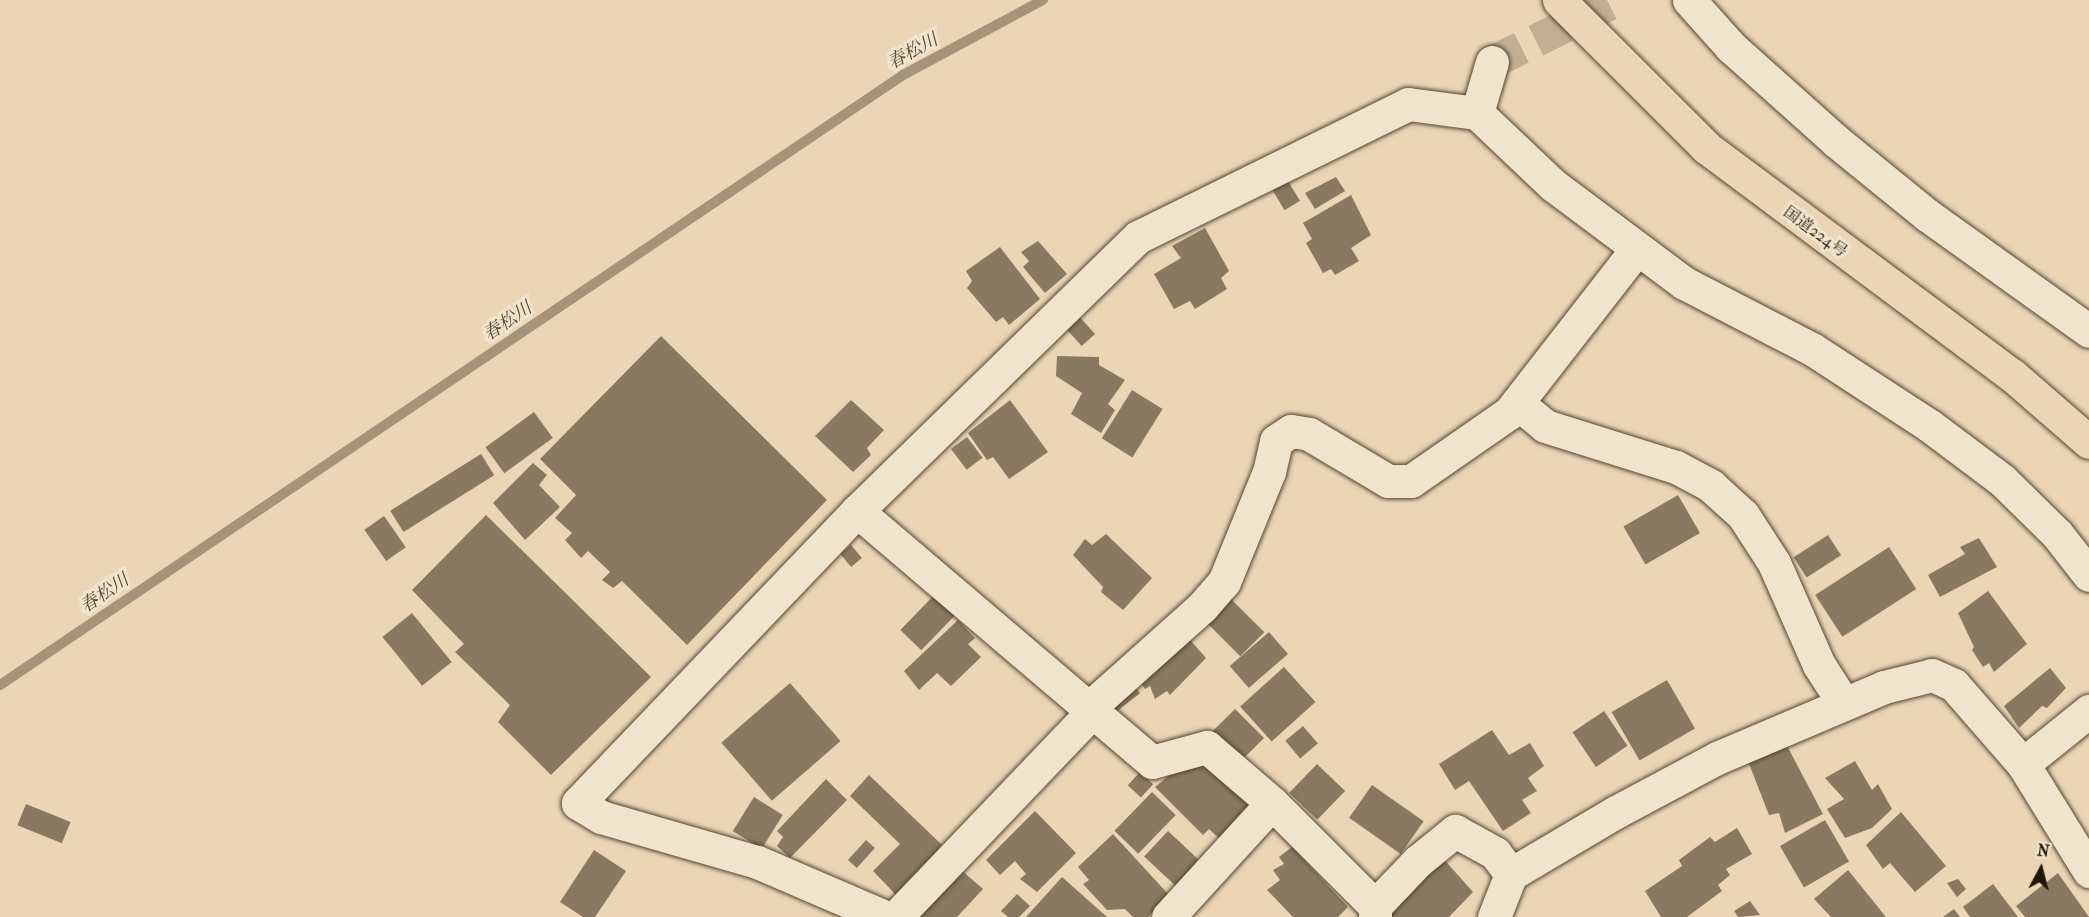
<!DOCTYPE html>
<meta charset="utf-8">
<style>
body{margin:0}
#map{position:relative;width:2089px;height:917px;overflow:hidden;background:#ead6b4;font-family:"IM FELL French Canon","Noto Serif JP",serif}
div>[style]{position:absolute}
.stream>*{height:10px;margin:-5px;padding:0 5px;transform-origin:5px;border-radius:5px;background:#a69479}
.building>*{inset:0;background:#8a7961;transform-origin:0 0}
.street-tunnel>*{height:33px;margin-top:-16.5px;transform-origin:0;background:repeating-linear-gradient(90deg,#c2af91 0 33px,transparent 0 49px)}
.roads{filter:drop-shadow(0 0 2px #544532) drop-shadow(0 0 2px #544532)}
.street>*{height:33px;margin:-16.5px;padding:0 16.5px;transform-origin:16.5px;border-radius:16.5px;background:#f1e4ce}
.highway>*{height:33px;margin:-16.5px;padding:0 16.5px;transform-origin:16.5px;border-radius:16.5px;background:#ead6b4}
span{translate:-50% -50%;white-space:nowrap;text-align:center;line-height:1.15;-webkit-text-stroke:6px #f1e4ce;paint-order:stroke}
.street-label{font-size:16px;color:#221507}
.water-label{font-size:18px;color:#574835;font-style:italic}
.north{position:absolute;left:2011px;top:839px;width:60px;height:60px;-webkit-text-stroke:4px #f1e4ce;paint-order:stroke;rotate:7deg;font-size:16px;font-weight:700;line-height:24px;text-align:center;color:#221507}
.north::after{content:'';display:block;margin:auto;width:21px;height:27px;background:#221507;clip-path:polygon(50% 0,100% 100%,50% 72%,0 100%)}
</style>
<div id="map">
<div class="stream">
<div style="left:0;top:685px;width:1090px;rotate:-34.04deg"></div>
<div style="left:903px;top:75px;width:159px;rotate:-28.2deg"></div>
</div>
<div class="building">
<div style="left:1285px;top:176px;width:29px;height:18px;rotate:59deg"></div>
<div style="clip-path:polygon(1336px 177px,1345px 191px,1315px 209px,1305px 193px)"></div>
<div style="clip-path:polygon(1351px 195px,1371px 235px,1351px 248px,1359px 261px,1335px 275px,1331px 269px,1323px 273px,1306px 243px,1312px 239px,1303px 223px)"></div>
<div style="clip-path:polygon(1205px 228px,1229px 271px,1221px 278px,1227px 289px,1195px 309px,1190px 301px,1174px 309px,1154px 274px,1181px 258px,1172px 246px)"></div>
<div style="clip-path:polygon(1038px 241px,1067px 274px,1045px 293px,1023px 267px,1029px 261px,1021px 252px)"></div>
<div style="clip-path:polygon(1000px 247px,1040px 299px,1009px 325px,1003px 317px,996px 322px,967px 288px,972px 281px,966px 271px)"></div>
<div style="left:1077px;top:314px;width:27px;height:18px;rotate:48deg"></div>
<div style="clip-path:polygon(661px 336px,827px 500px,687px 645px,622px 581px,613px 588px,602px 580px,610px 572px,588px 551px,581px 558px,565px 540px,572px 533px,555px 518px,576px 495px,540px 459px)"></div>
<div style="clip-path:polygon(1057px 356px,1099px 357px,1099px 365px,1125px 380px,1108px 404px,1115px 410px,1101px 433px,1071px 414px,1082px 393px,1056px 376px)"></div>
<div style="left:1132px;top:390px;width:36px;height:57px;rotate:32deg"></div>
<div style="clip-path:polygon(851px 400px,884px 430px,867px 448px,871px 455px,853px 472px,815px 436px)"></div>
<div style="clip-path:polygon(1010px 400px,1048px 452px,1009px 479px,993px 457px,987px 460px,968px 433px)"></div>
<div style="left:534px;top:412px;width:32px;height:60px;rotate:54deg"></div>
<div style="left:967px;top:437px;width:26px;height:20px;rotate:53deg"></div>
<div style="left:481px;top:454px;width:25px;height:107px;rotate:58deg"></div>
<div style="clip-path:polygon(533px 463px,547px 475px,539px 485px,560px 507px,525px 540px,493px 503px)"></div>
<div style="left:1678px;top:495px;width:44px;height:63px;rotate:60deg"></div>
<div style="clip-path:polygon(486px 515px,651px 677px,551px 775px,498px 722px,510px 705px,455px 652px,464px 644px,412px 590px)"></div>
<div style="left:384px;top:516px;width:38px;height:24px;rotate:55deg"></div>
<div style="clip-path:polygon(1106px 534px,1152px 578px,1123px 610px,1101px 592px,1103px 587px,1073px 555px,1085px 539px,1092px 545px)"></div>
<div style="left:1828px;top:535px;width:24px;height:41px;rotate:57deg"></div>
<div style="clip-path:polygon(1979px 538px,1997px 567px,1940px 597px,1928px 575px,1965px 554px,1960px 547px)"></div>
<div style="left:851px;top:545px;width:17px;height:14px;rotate:50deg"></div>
<div style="left:1889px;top:547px;width:50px;height:88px;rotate:57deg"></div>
<div style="left:940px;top:589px;width:29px;height:57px;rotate:44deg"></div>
<div style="clip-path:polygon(1988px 591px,2027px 644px,1994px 672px,1989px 663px,1983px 667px,1972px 650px,1974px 647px,1958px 613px)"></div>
<div style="left:1224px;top:592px;width:57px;height:34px;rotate:45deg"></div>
<div style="left:412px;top:613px;width:63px;height:38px;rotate:51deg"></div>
<div style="clip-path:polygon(958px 620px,975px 638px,968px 644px,981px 657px,951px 686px,937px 673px,919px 690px,904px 671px)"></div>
<div style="left:1269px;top:632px;width:29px;height:52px;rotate:49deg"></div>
<div style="clip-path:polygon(1185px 634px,1206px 658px,1170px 695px,1167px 691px,1155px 699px,1150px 686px,1145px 689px,1136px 676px)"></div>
<div style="left:1284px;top:667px;width:47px;height:59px;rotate:48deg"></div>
<div style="clip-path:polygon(2050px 668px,2066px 688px,2047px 708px,2042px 706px,2019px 728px,2004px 706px)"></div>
<div style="left:1129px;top:679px;width:18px;height:36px;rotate:52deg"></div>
<div style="left:1667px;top:680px;width:56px;height:64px;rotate:60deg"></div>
<div style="left:790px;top:683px;width:77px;height:91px;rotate:49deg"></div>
<div style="left:1235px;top:709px;width:41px;height:33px;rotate:45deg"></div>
<div style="left:1604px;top:711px;width:42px;height:38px;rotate:56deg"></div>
<div style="left:1303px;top:726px;width:23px;height:23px;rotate:50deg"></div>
<div style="clip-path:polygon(1492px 730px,1509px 755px,1530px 743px,1544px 766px,1528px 778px,1537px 791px,1522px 800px,1531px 813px,1503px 831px,1469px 781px,1455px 790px,1439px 764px)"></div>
<div style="clip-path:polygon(1784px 740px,1823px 814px,1785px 833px,1779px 813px,1769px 815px,1746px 756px)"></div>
<div style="clip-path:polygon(1189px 759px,1204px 761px,1254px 809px,1223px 842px,1209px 829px,1203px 835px,1155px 787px)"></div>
<div style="clip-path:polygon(1855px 761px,1872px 790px,1878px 784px,1892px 809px,1872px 828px,1845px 838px,1827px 809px,1844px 799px,1825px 778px)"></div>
<div style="left:1317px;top:764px;width:39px;height:40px;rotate:44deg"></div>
<div style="left:1140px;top:772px;width:18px;height:18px;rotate:43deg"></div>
<div style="clip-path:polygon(869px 775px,942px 845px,897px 896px,873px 871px,900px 844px,850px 796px)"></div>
<div style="clip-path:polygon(826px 779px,847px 800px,790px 858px,777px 846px,783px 837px,777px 831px)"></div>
<div style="left:1372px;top:785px;width:63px;height:40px;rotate:35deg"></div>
<div style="left:1152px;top:792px;width:33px;height:54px;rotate:44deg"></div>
<div style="left:754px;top:797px;width:34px;height:40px;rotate:32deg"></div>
<div style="left:26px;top:804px;width:48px;height:23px;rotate:22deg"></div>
<div style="clip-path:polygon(1035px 811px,1076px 853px,1037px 892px,1020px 879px,1026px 874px,1015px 861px,1000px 875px,986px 860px)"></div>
<div style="clip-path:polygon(1901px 812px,1946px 866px,1915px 892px,1890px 863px,1883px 869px,1866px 845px)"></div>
<div style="left:1825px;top:820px;width:48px;height:52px;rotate:60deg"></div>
<div style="clip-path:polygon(1737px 828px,1752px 854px,1726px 869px,1730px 875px,1718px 885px,1722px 891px,1687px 917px,1661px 917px,1645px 891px,1682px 866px,1679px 860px,1710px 837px,1715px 842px)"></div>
<div style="left:1168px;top:831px;width:45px;height:35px;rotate:43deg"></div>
<div style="clip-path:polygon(1113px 834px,1169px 895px,1148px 917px,1133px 917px,1125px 909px,1107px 910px,1083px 884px,1089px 880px,1078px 867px)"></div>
<div style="left:866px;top:840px;width:12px;height:27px;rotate:42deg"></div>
<div style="clip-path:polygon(1292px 847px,1348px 907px,1338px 917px,1293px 917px,1267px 890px,1280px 880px,1273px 870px,1284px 864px,1279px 857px)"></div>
<div style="clip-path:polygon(594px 850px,626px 871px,595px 917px,583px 917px,560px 902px)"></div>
<div style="clip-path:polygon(1440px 855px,1473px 892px,1449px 917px,1381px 917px)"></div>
<div style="clip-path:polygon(953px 863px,983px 889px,957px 917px,921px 917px,912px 909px)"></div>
<div style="clip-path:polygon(1848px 870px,1886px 917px,1831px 917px,1814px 899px)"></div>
<div style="clip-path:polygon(2058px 873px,2089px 917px,2025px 917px,2016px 906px)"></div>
<div style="clip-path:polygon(1062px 877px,1107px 917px,1026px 917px)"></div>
<div style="clip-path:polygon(1958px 879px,1966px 889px,1957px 897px,1947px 883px)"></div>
<div style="clip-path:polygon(1993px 884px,2018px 917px,1970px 917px,1963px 907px)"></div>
<div style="clip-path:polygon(1017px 894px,1030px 906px,1019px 917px,1008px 917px,1001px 911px)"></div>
<div style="clip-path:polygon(1750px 901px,1760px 915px,1738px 917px,1734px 911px)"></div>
<div style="clip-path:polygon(1954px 909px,1960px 917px,1943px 917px)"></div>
</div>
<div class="street-tunnel">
<div style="left:1492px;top:62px;width:140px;rotate:-26.4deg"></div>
</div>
<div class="roads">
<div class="street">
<div style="left:1689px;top:0;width:63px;rotate:48.2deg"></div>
<div style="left:1731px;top:47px;width:141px;rotate:41.8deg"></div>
<div style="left:1836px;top:141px;width:117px;rotate:39.1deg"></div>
<div style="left:1927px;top:215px;width:199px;rotate:35.6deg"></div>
<div style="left:1492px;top:62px;width:53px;rotate:106.4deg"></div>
<div style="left:1477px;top:113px;width:105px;rotate:43.5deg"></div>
<div style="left:1553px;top:185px;width:164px;rotate:36.8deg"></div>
<div style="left:1684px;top:283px;width:144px;rotate:27.3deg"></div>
<div style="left:1812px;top:349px;width:141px;rotate:33.1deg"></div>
<div style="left:1930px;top:426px;width:90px;rotate:36.9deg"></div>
<div style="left:2002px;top:480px;width:77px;rotate:44.5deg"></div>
<div style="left:2057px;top:534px;width:52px;rotate:52deg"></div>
<div style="left:1517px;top:403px;width:36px;rotate:39deg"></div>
<div style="left:1545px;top:426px;width:137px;rotate:17.4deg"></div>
<div style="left:1676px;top:467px;width:40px;rotate:28deg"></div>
<div style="left:1711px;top:486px;width:43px;rotate:42.2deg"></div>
<div style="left:1743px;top:515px;width:57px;rotate:57.1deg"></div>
<div style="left:1774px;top:563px;width:111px;rotate:66.2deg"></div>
<div style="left:1819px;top:665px;width:46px;rotate:57.3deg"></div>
<div style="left:857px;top:511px;width:387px;rotate:40.4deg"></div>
<div style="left:1152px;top:762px;width:57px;rotate:-15.3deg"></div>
<div style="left:1207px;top:747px;width:86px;rotate:40.7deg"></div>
<div style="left:1272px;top:803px;width:146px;rotate:45deg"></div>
<div style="left:1375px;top:906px;width:11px;rotate:90deg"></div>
<div style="left:1089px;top:708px;width:152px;rotate:-41.8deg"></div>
<div style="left:1202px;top:607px;width:33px;rotate:-49deg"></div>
<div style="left:1224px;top:582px;width:119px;rotate:-67.8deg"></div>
<div style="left:1269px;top:472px;width:32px;rotate:-77deg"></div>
<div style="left:1276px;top:441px;width:18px;rotate:-34deg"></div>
<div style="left:1291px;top:431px;width:18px;rotate:9deg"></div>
<div style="left:1309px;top:434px;width:92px;rotate:30.7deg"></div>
<div style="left:1388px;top:481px;width:23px"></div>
<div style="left:1411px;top:481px;width:119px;rotate:-34.8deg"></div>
<div style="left:1509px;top:413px;width:207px;rotate:-52.1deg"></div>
<div style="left:2023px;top:764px;width:85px;rotate:-38.8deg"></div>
<div style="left:1375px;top:906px;width:62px;rotate:-46.3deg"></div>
<div style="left:1418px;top:861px;width:48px;rotate:-39deg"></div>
<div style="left:1455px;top:831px;width:46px;rotate:28.8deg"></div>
<div style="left:1495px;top:853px;width:26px;rotate:53deg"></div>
<div style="left:885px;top:917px;width:139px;rotate:-156.7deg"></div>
<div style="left:757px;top:862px;width:162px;rotate:-163.9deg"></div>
<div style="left:601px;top:817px;width:27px;rotate:-149deg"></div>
<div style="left:578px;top:803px;width:404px;rotate:-46.3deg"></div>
<div style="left:857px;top:511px;width:392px;rotate:-44.3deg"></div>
<div style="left:1138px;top:237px;width:301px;rotate:-26.2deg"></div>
<div style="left:1408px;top:104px;width:70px;rotate:7.4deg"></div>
<div style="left:896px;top:917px;width:285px;rotate:-46.3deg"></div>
<div style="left:1168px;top:917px;width:154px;rotate:-47.6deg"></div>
<div style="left:1494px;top:917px;width:46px;rotate:-68.4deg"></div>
<div style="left:1511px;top:874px;width:122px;rotate:-30.6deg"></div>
<div style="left:1616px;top:812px;width:115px;rotate:-28.1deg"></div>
<div style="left:1717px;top:758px;width:181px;rotate:-23deg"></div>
<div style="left:1884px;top:687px;width:49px;rotate:-14deg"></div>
<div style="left:1932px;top:675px;width:24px;rotate:24deg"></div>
<div style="left:1954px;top:685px;width:105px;rotate:48.9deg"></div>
<div style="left:2023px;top:764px;width:126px;rotate:58.3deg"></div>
</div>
<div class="highway">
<div style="left:1559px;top:0;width:209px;rotate:45deg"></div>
<div style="left:1707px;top:148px;width:380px;rotate:36.7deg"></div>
<div style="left:2012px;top:375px;width:102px;rotate:41deg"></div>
</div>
</div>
<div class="street-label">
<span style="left:1815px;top:232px;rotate:36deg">国道224号</span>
</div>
<div class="water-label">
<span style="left:913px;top:52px;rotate:-29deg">春松川</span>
<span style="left:508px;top:322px;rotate:-34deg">春松川</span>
<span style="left:105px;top:594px;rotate:-34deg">春松川</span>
</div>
<div class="north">N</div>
</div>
